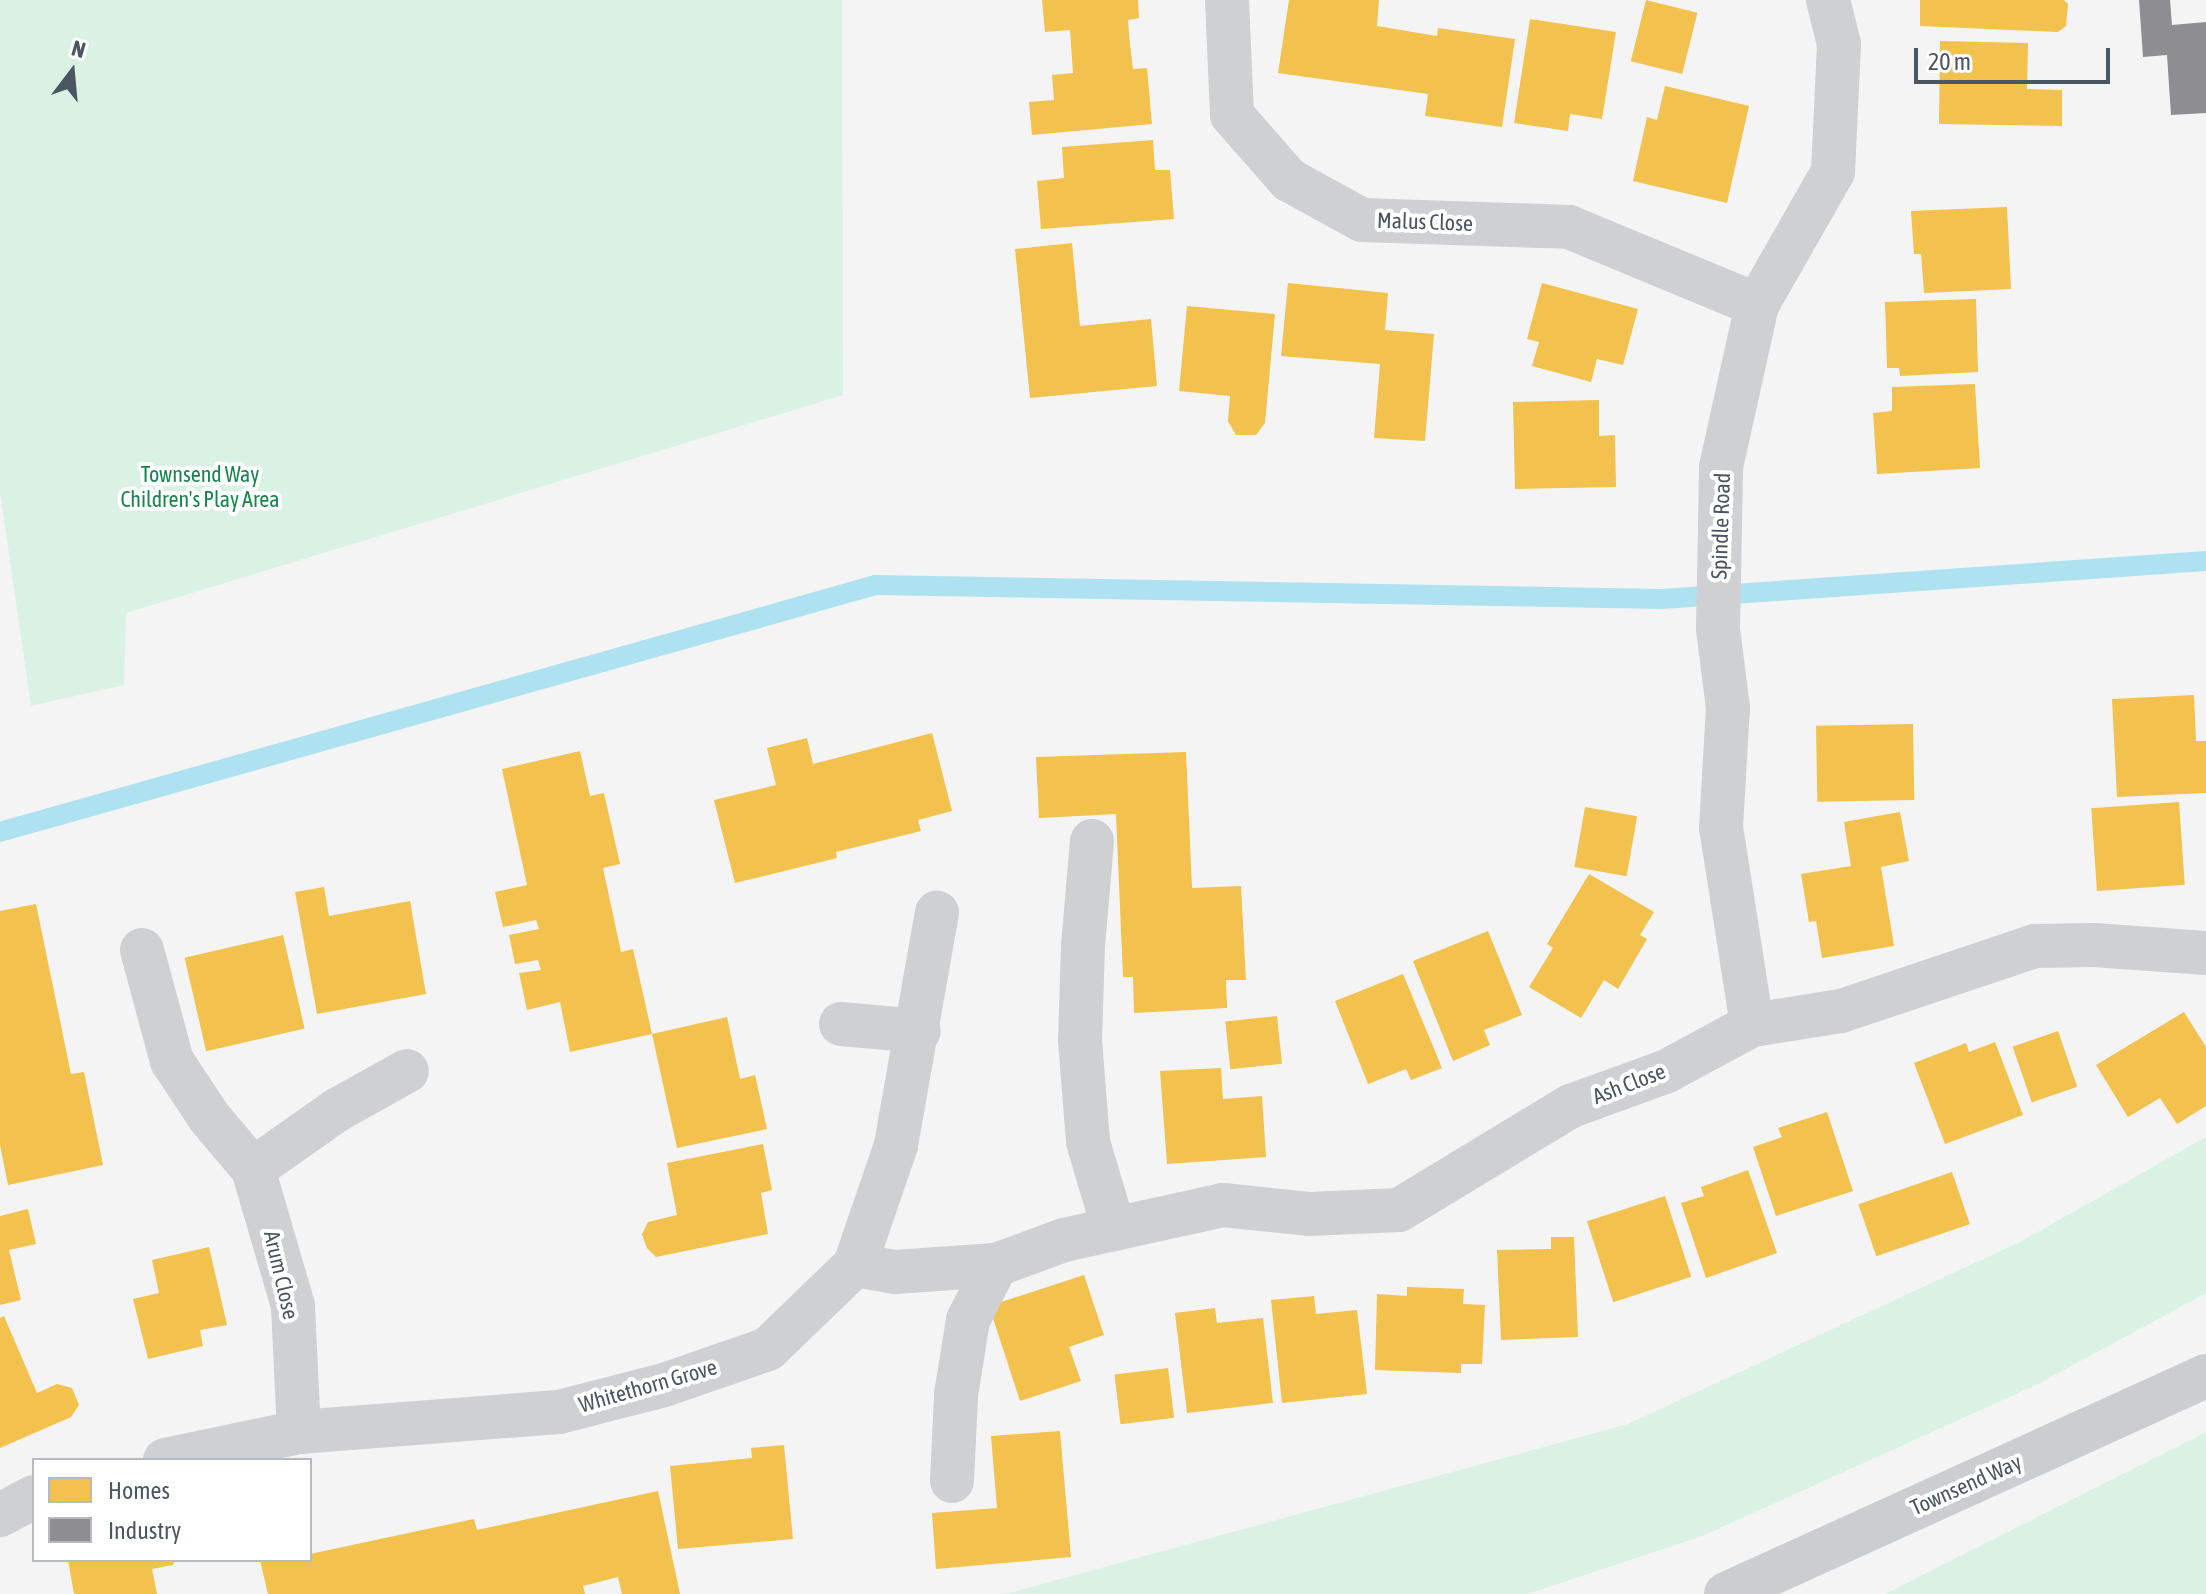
<!DOCTYPE html>
<style>
body{margin:0}
#map{position:relative;width:2206px;height:1594px;overflow:hidden;background:#f4f4f4;font-family:"Asap Condensed",sans-serif}
div>[style]{position:absolute}
.green>*{inset:0;background:#d9f2e3}
.homes>*{inset:0;background:#f2c14e;transform-origin:0 0}
.industry>*{inset:0;background:#8d8d92}
.stream>*{height:20px;margin:-10px;padding:0 10px;transform-origin:10px;border-radius:10px;background:#aee2f0}
.minor>*{height:44px;margin:-22px;padding:0 22px;transform-origin:22px;border-radius:22px;background:#ced0d2}
.major>*{height:44px;margin:-22px;padding:0 22px;transform-origin:22px;border-radius:22px;background:#caced1}
span{translate:-50% -50%;white-space:nowrap;text-align:center;line-height:1.15;-webkit-text-stroke:8px #fff;paint-order:stroke}
.street-label{font-size:22px;color:#4a5661}
.park-label{font-size:22px;color:#17864f}
.legend{position:absolute;left:32px;top:1458px;width:280px;height:104px;box-sizing:border-box;background:#fff;border:2px solid #b7bbc0;margin:0;padding:10px 14px;list-style:none;font-size:24px;color:#4a5661}
.legend li{display:flex;align-items:center;gap:16px;height:40px}
.legend b{width:40px;border:2px solid #b7bbc0}
.north{position:absolute;left:32px;top:32px;width:80px;height:80px;-webkit-text-stroke:6px #fff;paint-order:stroke;rotate:16deg;font-size:22px;font-weight:700;line-height:32px;text-align:center;color:#4a5661}
.north::after{content:'';display:block;margin:auto;width:28px;height:36px;background:#4a5661;clip-path:polygon(50% 0,100% 100%,50% 72%,0 100%)}
.scale{position:absolute;left:1914px;top:48px;width:196px;height:36px;box-sizing:border-box;border:4px solid #4a5661;border-top:0;padding-left:10px;font-size:24px;line-height:28px;white-space:nowrap;color:#4a5661;-webkit-text-stroke:6px #fff;paint-order:stroke}
</style>
<div id="map">
<div class="green">
<div style="clip-path:polygon(0 0,842px 0,843px 395px,126px 613px,124px 685px,31px 706px,0 492px)"></div>
<div style="clip-path:polygon(2206px 1137px,2206px 1293px,2038px 1384px,1700px 1537px,1527px 1594px,1006px 1594px,1628px 1424px,2020px 1242px)"></div>
<div style="clip-path:polygon(2206px 1432px,2206px 1594px,1885px 1594px)"></div>
</div>
<div class="homes">
<div style="clip-path:polygon(1042px 0,1138px 0,1139px 18px,1128px 20px,1130px 45px,1133px 69px,1147px 68px,1152px 124px,1032px 135px,1029px 102px,1054px 100px,1052px 75px,1073px 73px,1070px 30px,1045px 32px)"></div>
<div style="clip-path:polygon(1289px 0,1379px 0,1377px 26px,1437px 36px,1438px 28px,1515px 39px,1502px 127px,1425px 116px,1428px 94px,1278px 73px)"></div>
<div style="left:1646px;top:0;width:53px;height:63px;rotate:14deg"></div>
<div style="clip-path:polygon(1920px 0,2064px 0,2068px 4px,2066px 26px,2058px 32px,1920px 26px)"></div>
<div style="clip-path:polygon(1530px 19px,1616px 32px,1602px 119px,1570px 114px,1568px 131px,1514px 123px)"></div>
<div style="clip-path:polygon(1940px 41px,2028px 43px,2027px 89px,2062px 90px,2062px 126px,1939px 124px)"></div>
<div style="clip-path:polygon(1665px 86px,1749px 106px,1727px 203px,1633px 181px,1647px 117px,1657px 120px)"></div>
<div style="clip-path:polygon(1153px 140px,1155px 170px,1170px 170px,1174px 219px,1041px 229px,1037px 181px,1064px 178px,1062px 147px)"></div>
<div style="clip-path:polygon(2007px 207px,2011px 289px,1924px 293px,1921px 254px,1914px 254px,1911px 211px)"></div>
<div style="clip-path:polygon(1072px 243px,1080px 326px,1151px 319px,1157px 386px,1030px 398px,1015px 249px)"></div>
<div style="clip-path:polygon(1288px 283px,1388px 293px,1385px 330px,1434px 334px,1425px 441px,1374px 438px,1380px 364px,1281px 356px)"></div>
<div style="clip-path:polygon(1542px 283px,1638px 309px,1623px 365px,1597px 359px,1591px 382px,1532px 366px,1539px 342px,1527px 339px)"></div>
<div style="clip-path:polygon(1976px 299px,1978px 372px,1900px 376px,1899px 368px,1887px 368px,1885px 302px)"></div>
<div style="clip-path:polygon(1187px 306px,1275px 314px,1265px 423px,1256px 435px,1236px 435px,1228px 421px,1230px 396px,1179px 391px)"></div>
<div style="clip-path:polygon(1975px 384px,1980px 468px,1877px 474px,1873px 413px,1892px 411px,1892px 387px)"></div>
<div style="clip-path:polygon(1599px 400px,1599px 436px,1615px 435px,1616px 487px,1515px 489px,1513px 402px)"></div>
<div style="clip-path:polygon(2194px 695px,2196px 741px,2206px 741px,2206px 793px,2117px 797px,2112px 699px)"></div>
<div style="left:1913px;top:724px;width:76px;height:97px;rotate:89deg"></div>
<div style="clip-path:polygon(932px 733px,952px 811px,918px 820px,921px 831px,836px 852px,837px 858px,735px 883px,714px 800px,776px 785px,767px 748px,807px 738px,813px 764px)"></div>
<div style="clip-path:polygon(580px 751px,590px 796px,604px 793px,620px 864px,603px 868px,621px 952px,633px 949px,652px 1034px,570px 1052px,560px 1002px,527px 1010px,519px 973px,541px 970px,538px 960px,515px 964px,509px 935px,539px 929px,536px 920px,503px 927px,495px 892px,527px 885px,502px 769px)"></div>
<div style="clip-path:polygon(1186px 752px,1192px 888px,1241px 886px,1246px 980px,1226px 980px,1227px 1008px,1134px 1013px,1133px 977px,1123px 977px,1116px 814px,1039px 818px,1036px 757px)"></div>
<div style="left:2179px;top:802px;width:83px;height:88px;rotate:86deg"></div>
<div style="left:1585px;top:807px;width:53px;height:61px;rotate:10deg"></div>
<div style="clip-path:polygon(1900px 812px,1909px 861px,1881px 867px,1894px 946px,1822px 958px,1816px 921px,1809px 922px,1801px 874px,1851px 866px,1844px 822px)"></div>
<div style="clip-path:polygon(1589px 874px,1654px 912px,1640px 935px,1647px 939px,1618px 989px,1604px 980px,1581px 1018px,1529px 987px,1553px 948px,1547px 944px)"></div>
<div style="clip-path:polygon(324px 887px,329px 916px,410px 901px,426px 994px,317px 1014px,295px 892px)"></div>
<div style="clip-path:polygon(36px 904px,71px 1074px,84px 1072px,103px 1165px,8px 1185px,0 1145px,0 911px)"></div>
<div style="clip-path:polygon(1488px 931px,1522px 1015px,1484px 1030px,1490px 1045px,1453px 1061px,1413px 961px)"></div>
<div style="left:283px;top:935px;width:96px;height:101px;rotate:77deg"></div>
<div style="clip-path:polygon(1403px 974px,1442px 1068px,1411px 1080px,1406px 1069px,1368px 1084px,1335px 1001px)"></div>
<div style="clip-path:polygon(2184px 1012px,2206px 1047px,2206px 1106px,2177px 1124px,2160px 1098px,2128px 1117px,2096px 1065px)"></div>
<div style="left:1277px;top:1016px;width:48px;height:52px;rotate:84deg"></div>
<div style="clip-path:polygon(727px 1017px,740px 1079px,755px 1075px,767px 1129px,677px 1148px,652px 1034px)"></div>
<div style="left:2058px;top:1031px;width:59px;height:48px;rotate:71deg"></div>
<div style="clip-path:polygon(1995px 1042px,2023px 1115px,1945px 1144px,1914px 1063px,1966px 1043px,1969px 1052px)"></div>
<div style="clip-path:polygon(1221px 1068px,1223px 1099px,1262px 1096px,1266px 1157px,1167px 1164px,1160px 1071px)"></div>
<div style="clip-path:polygon(1827px 1112px,1853px 1191px,1776px 1216px,1753px 1147px,1782px 1137px,1778px 1128px)"></div>
<div style="clip-path:polygon(763px 1144px,772px 1190px,761px 1193px,768px 1234px,656px 1257px,647px 1248px,642px 1234px,648px 1222px,677px 1215px,667px 1163px)"></div>
<div style="clip-path:polygon(1748px 1170px,1777px 1253px,1706px 1278px,1681px 1203px,1704px 1196px,1701px 1187px)"></div>
<div style="left:1952px;top:1172px;width:55px;height:99px;rotate:71deg"></div>
<div style="left:1665px;top:1196px;width:85px;height:82px;rotate:72deg"></div>
<div style="clip-path:polygon(28px 1209px,36px 1244px,9px 1250px,21px 1300px,0 1305px,0 1216px)"></div>
<div style="clip-path:polygon(1551px 1237px,1574px 1237px,1578px 1337px,1501px 1340px,1497px 1250px,1551px 1249px)"></div>
<div style="clip-path:polygon(209px 1247px,227px 1325px,200px 1330px,203px 1346px,148px 1359px,133px 1299px,159px 1293px,152px 1260px)"></div>
<div style="clip-path:polygon(1084px 1275px,1104px 1335px,1069px 1347px,1081px 1381px,1020px 1401px,989px 1306px)"></div>
<div style="clip-path:polygon(1407px 1287px,1464px 1289px,1463px 1304px,1485px 1305px,1482px 1364px,1461px 1364px,1461px 1373px,1375px 1370px,1377px 1294px,1407px 1296px)"></div>
<div style="clip-path:polygon(1314px 1296px,1316px 1314px,1357px 1310px,1367px 1394px,1282px 1403px,1271px 1300px)"></div>
<div style="clip-path:polygon(1215px 1308px,1217px 1323px,1263px 1318px,1273px 1403px,1187px 1413px,1175px 1313px)"></div>
<div style="clip-path:polygon(4px 1316px,37px 1393px,57px 1384px,72px 1388px,79px 1405px,71px 1417px,0 1448px,0 1318px)"></div>
<div style="left:1168px;top:1368px;width:50px;height:54px;rotate:83deg"></div>
<div style="clip-path:polygon(1060px 1431px,1071px 1557px,936px 1569px,932px 1513px,997px 1508px,991px 1436px)"></div>
<div style="clip-path:polygon(784px 1445px,793px 1539px,678px 1549px,670px 1466px,752px 1458px,751px 1448px)"></div>
<div style="clip-path:polygon(658px 1491px,680px 1594px,622px 1594px,618px 1577px,583px 1586px,585px 1594px,268px 1594px,260px 1560px,310px 1560px,310px 1554px,474px 1519px,477px 1530px)"></div>
<div style="clip-path:polygon(68px 1560px,175px 1560px,173px 1565px,152px 1569px,157px 1594px,74px 1594px)"></div>
</div>
<div class="industry">
<div style="clip-path:polygon(2139px 0,2170px 0,2172px 25px,2206px 22px,2206px 113px,2171px 115px,2167px 55px,2143px 57px)"></div>
</div>
<div class="stream">
<div style="left:0;top:832px;width:910px;rotate:-15.75deg"></div>
<div style="left:876px;top:585px;width:786px;rotate:1.02deg"></div>
<div style="left:1662px;top:599px;width:545px;rotate:-4deg"></div>
</div>
<div class="minor">
<div style="left:1227px;top:0;width:115px;rotate:87.5deg"></div>
<div style="left:1232px;top:115px;width:86px;rotate:48.8deg"></div>
<div style="left:1289px;top:180px;width:83px;rotate:28.7deg"></div>
<div style="left:1362px;top:220px;width:207px;rotate:1.9deg"></div>
<div style="left:1569px;top:227px;width:204px;rotate:22.5deg"></div>
<div style="left:1092px;top:841px;width:105px;rotate:94.9deg"></div>
<div style="left:1083px;top:946px;width:94px;rotate:91.8deg"></div>
<div style="left:1080px;top:1040px;width:102px;rotate:85.5deg"></div>
<div style="left:1088px;top:1142px;width:91px;rotate:73.4deg"></div>
<div style="left:142px;top:950px;width:115px;rotate:74.9deg"></div>
<div style="left:172px;top:1061px;width:67px;rotate:56.5deg"></div>
<div style="left:209px;top:1117px;width:68px;rotate:49.8deg"></div>
<div style="left:253px;top:1169px;width:143px;rotate:73.7deg"></div>
<div style="left:293px;top:1306px;width:126px;rotate:87.3deg"></div>
<div style="left:841px;top:1024px;width:78px;rotate:5.1deg"></div>
<div style="left:1752px;top:1025px;width:199px;rotate:-98.9deg"></div>
<div style="left:1721px;top:828px;width:120px;rotate:-86.7deg"></div>
<div style="left:1728px;top:708px;width:80px;rotate:-97.2deg"></div>
<div style="left:1718px;top:629px;width:162px;rotate:-88.9deg"></div>
<div style="left:1721px;top:467px;width:166px;rotate:-77.5deg"></div>
<div style="left:1757px;top:305px;width:153px;rotate:-60.3deg"></div>
<div style="left:1833px;top:172px;width:128px;rotate:-87.3deg"></div>
<div style="left:1839px;top:44px;width:45px;rotate:-104deg"></div>
<div style="left:253px;top:1169px;width:103px;rotate:-35.1deg"></div>
<div style="left:337px;top:1110px;width:80px;rotate:-29.1deg"></div>
<div style="left:855px;top:1265px;width:41px;rotate:9.9deg"></div>
<div style="left:895px;top:1272px;width:101px;rotate:-4deg"></div>
<div style="left:996px;top:1265px;width:72px;rotate:-20.2deg"></div>
<div style="left:1064px;top:1240px;width:163px;rotate:-12.4deg"></div>
<div style="left:1223px;top:1205px;width:86px;rotate:6deg"></div>
<div style="left:1309px;top:1214px;width:90px;rotate:-2.5deg"></div>
<div style="left:1399px;top:1210px;width:201px;rotate:-31.2deg"></div>
<div style="left:1571px;top:1106px;width:102px;rotate:-20deg"></div>
<div style="left:1667px;top:1071px;width:97px;rotate:-28.4deg"></div>
<div style="left:1752px;top:1025px;width:90px;rotate:-8.9deg"></div>
<div style="left:1841px;top:1011px;width:205px;rotate:-18.5deg"></div>
<div style="left:2035px;top:946px;width:59px;rotate:-1deg"></div>
<div style="left:2094px;top:945px;width:112px;rotate:4.1deg"></div>
<div style="left:165px;top:1460px;width:137px;rotate:-11.8deg"></div>
<div style="left:299px;top:1432px;width:261px;rotate:-4.4deg"></div>
<div style="left:559px;top:1412px;width:108px;rotate:-14.4deg"></div>
<div style="left:664px;top:1385px;width:110px;rotate:-19.1deg"></div>
<div style="left:768px;top:1349px;width:121px;rotate:-44deg"></div>
<div style="left:855px;top:1265px;width:127px;rotate:-71.1deg"></div>
<div style="left:896px;top:1145px;width:236px;rotate:-80deg"></div>
<div style="left:952px;top:1481px;width:86px;rotate:-87.3deg"></div>
<div style="left:956px;top:1395px;width:76px;rotate:-80.9deg"></div>
<div style="left:968px;top:1320px;width:62px;rotate:-63deg"></div>
<div style="left:0;top:1515px;width:38px;rotate:-28deg"></div>
</div>
<div class="major">
<div style="left:1726px;top:1594px;width:527px;rotate:-24.43deg"></div>
</div>
<div class="street-label">
<span style="left:1425px;top:222px;rotate:2deg">Malus Close</span>
<span style="left:1721px;top:526px;rotate:-88deg">Spindle Road</span>
<span style="left:1629px;top:1084px;rotate:-21deg">Ash Close</span>
<span style="left:281px;top:1275px;rotate:77deg">Arum Close</span>
<span style="left:648px;top:1386px;rotate:-16deg">Whitethorn Grove</span>
<span style="left:1966px;top:1485px;rotate:-24deg">Townsend Way</span>
</div>
<div class="park-label">
<span style="left:200px;top:487px">Townsend Way<br>Children's Play Area</span>
</div>
<ul class="legend">
<li><b style="height:22px;background:#f2c14e"></b>Homes</li>
<li><b style="height:22px;background:#8d8d92"></b>Industry</li>
</ul>
<div class="north">N</div>
<div class="scale">20 m</div>
</div>
